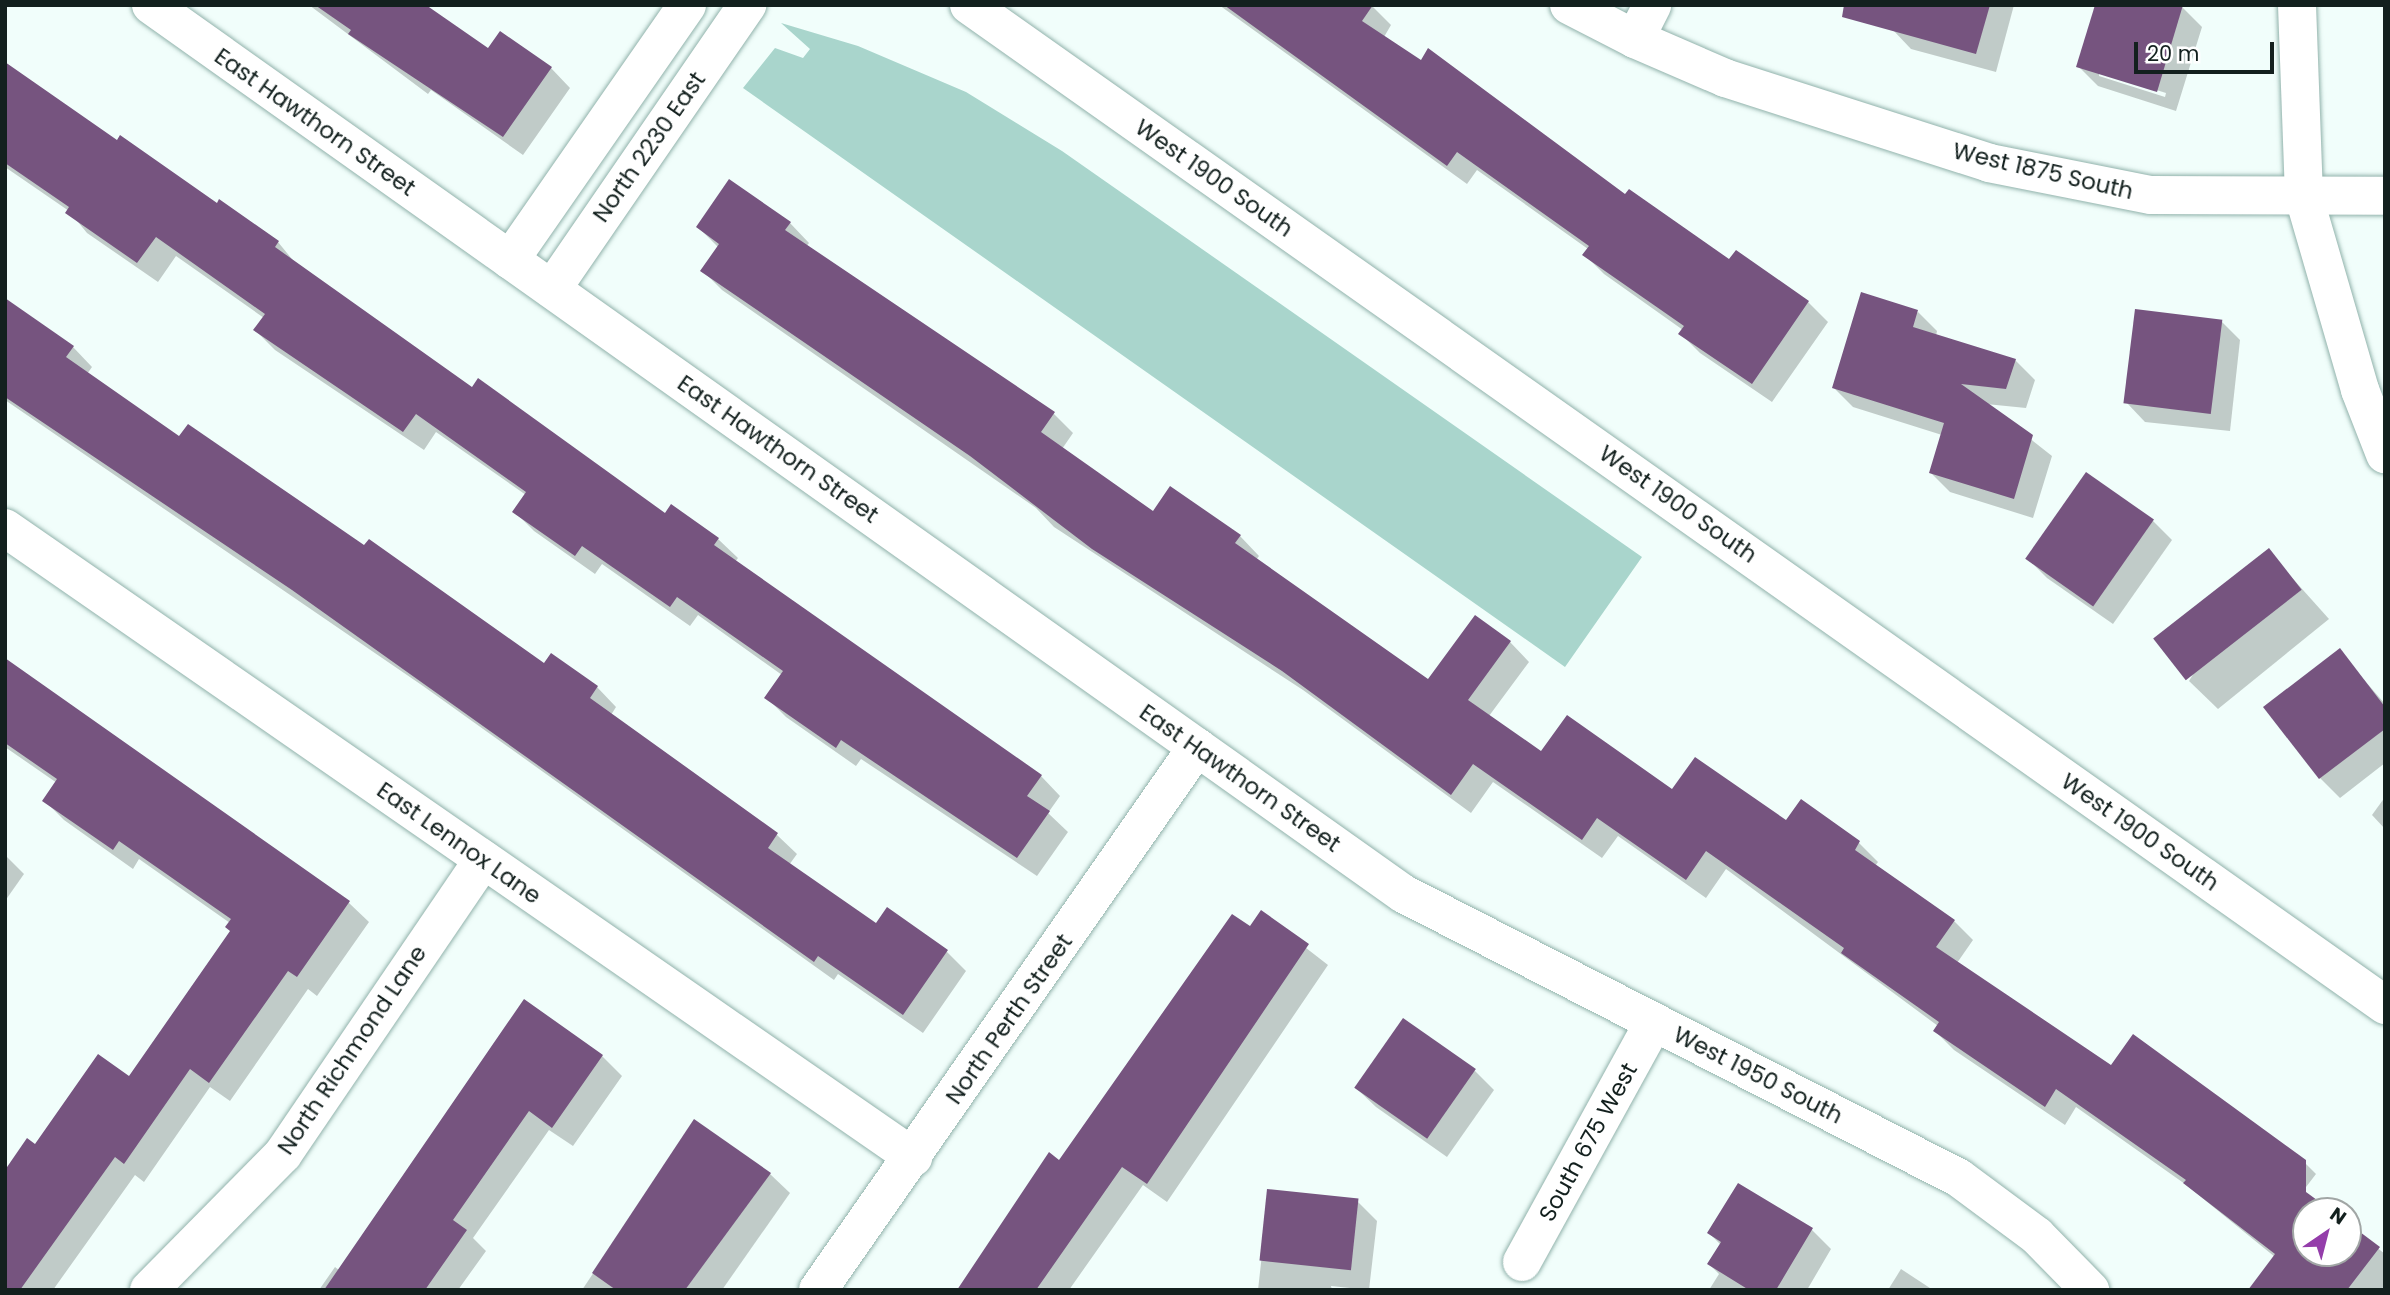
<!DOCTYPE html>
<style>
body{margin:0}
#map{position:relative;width:2390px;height:1295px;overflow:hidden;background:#f1fefb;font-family:Poppins,sans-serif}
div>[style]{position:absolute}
.green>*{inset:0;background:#a9d5cc}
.shadow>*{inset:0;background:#0003}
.building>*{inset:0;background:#76547f;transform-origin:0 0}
.roads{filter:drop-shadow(0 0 2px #91b2ab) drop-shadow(0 0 2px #91b2ab)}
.minor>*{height:38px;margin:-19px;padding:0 19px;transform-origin:19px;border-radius:19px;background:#fff}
span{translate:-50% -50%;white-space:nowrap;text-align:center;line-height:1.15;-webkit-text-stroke:7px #fff;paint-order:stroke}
.street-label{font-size:23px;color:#13201e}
.frame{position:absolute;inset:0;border:7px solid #13201e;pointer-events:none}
.north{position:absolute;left:2292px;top:1197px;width:70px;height:70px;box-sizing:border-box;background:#fff;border:2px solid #a1a6a5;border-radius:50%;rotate:35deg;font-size:19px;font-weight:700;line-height:28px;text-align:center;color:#13201e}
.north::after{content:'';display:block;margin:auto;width:24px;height:32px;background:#943daa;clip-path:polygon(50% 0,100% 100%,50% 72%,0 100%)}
.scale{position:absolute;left:2134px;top:42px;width:140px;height:32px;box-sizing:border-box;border:4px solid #13201e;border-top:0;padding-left:9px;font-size:21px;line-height:24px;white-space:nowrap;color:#13201e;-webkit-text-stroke:5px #fff;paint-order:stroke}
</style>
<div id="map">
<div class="green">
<div style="clip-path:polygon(781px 23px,858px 46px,966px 92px,1062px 151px,1642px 557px,1565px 667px,743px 88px,775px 48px,803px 58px,810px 49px)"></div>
</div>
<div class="shadow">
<div style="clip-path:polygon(309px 5px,423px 5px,488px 51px,551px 68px,570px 88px,523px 155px,431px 90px,428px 94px)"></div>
<div style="clip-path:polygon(1219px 5px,1371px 5px,1391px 25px,1384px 37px,1626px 196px,1730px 261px,1808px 302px,1828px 322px,1772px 402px,1700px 353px,1681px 334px,1683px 330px,1604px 274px,1585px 255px,1588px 249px,1477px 170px,1467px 184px)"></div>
<div style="clip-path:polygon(1898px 5px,2014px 5px,1996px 72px,1911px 49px,1892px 29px)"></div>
<div style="clip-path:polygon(evenodd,2182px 7px,2202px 27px,2176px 111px,2098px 86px,2078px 66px,2182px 7px,2099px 72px,2166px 93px,2165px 97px,2099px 76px,2099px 72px)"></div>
<div style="clip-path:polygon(5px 64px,117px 143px,278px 242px,296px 264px,472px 389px,665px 515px,718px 539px,738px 558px,735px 562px,1041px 776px,1060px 796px,1048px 813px,1068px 832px,1037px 876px,861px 759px,856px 766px,786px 717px,766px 697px,782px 675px,698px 615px,690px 626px,602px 564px,595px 574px,534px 531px,515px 512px,526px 495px,436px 432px,424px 450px,275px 350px,255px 330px,264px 318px,176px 256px,158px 282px,87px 233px,69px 211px,5px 167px)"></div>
<div style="clip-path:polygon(730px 181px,790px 223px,809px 243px,806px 247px,1054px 414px,1073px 433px,1062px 449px,1154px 513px,1240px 536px,1259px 556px,1256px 560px,1429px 681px,1510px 642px,1529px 662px,1489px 716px,1542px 754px,1786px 823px,1801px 802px,1859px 843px,1878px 862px,1875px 866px,1954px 921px,1973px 940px,1957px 963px,2112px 1068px,2297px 1155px,2316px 1174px,2303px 1191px,2329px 1211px,2306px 1211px,2306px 1253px,2348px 1253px,2348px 1225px,2385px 1254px,2385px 1285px,2381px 1290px,2271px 1290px,2275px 1257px,2185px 1184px,2076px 1107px,2065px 1125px,1954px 1050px,1935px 1031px,1938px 1026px,1726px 869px,1706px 898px,1618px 836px,1602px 858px,1493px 782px,1471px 813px,1303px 690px,1054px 527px,1036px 508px,722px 290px,703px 271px,719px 248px,698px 227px)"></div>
<div style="clip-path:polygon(5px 300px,73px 347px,92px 367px,87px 374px,180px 438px,365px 548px,544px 666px,597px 687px,616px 707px,611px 715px,777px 835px,797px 854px,789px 865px,876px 926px,947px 952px,966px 971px,923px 1033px,838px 974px,834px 980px,423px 686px,5px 400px)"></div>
<div style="clip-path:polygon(1918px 312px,1937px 331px,1936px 336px,2015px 360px,2035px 380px,2026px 408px,1986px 404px,2052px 456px,2033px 518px,1950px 492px,1931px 473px,1942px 435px,1853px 407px,1834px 388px)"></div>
<div style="clip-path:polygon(2221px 321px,2240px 340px,2230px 431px,2145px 422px,2126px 402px)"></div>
<div style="clip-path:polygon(2153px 521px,2172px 540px,2113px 624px,2047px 578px,2028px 559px)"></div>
<div style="clip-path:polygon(2268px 551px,2329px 619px,2218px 709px,2189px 681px)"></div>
<div style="clip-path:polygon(2339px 651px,2385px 704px,2385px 763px,2340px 798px,2320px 778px)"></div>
<div style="clip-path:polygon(18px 669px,349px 903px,369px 922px,317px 996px,308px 989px,230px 1101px,210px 1087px,144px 1182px,135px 1175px,53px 1290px,5px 1290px,35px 1146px,129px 1079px,232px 932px,230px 923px,139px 859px,133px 869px,64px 820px,45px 801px,57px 783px,5px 747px,5px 688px)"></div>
<div style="clip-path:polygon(2385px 797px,2385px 829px,2372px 815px)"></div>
<div style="clip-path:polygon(5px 855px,24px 874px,5px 901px)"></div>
<div style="clip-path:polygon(1261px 913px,1328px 965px,1167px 1202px,1143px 1185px,1069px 1290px,962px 1290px)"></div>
<div style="clip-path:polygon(524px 1002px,602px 1056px,622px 1076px,573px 1146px,549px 1130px,473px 1238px,486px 1251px,458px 1290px,319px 1290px,335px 1267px,340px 1271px)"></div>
<div style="clip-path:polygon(1475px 1071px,1494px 1090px,1447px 1157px,1376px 1107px,1356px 1088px)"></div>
<div style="clip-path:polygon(695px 1121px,770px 1174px,790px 1193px,722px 1290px,582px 1290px)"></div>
<div style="clip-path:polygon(1269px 1191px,1357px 1201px,1377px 1221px,1369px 1290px,1331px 1286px,1332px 1290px,1258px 1290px)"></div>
<div style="clip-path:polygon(1811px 1229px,1831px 1249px,1807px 1290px,1709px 1290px,1719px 1274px,1709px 1264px,1721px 1245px,1709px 1233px)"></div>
<div style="clip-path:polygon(1901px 1269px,1933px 1290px,1888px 1290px)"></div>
</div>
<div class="building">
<div style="clip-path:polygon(315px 5px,426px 5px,488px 48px,500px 31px,552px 67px,503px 137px,348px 34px,351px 30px)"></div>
<div style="clip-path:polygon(1224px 5px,1373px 5px,1362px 21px,1421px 60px,1428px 48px,1625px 194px,1629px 189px,1729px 259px,1736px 250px,1809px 301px,1752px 384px,1678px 334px,1684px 326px,1582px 255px,1589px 246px,1457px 152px,1447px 166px)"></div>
<div style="clip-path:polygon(1844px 5px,1990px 5px,1976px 54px,1842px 17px)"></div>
<div style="clip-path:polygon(2095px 5px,2183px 5px,2157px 92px,2076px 67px)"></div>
<div style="clip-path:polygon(5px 62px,117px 140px,120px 135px,217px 203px,219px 199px,279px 241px,275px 247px,472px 387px,478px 378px,665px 513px,671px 504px,719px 538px,714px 545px,1042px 775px,1027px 796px,1050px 811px,1017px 858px,841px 740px,836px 748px,764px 698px,783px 671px,677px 597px,670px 607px,582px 546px,575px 556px,512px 512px,526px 492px,416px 414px,403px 432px,253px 330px,265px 314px,156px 237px,137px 263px,65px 213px,69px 207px,5px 163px)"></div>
<div style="clip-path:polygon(729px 179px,791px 222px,785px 230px,1055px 412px,1041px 432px,1153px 511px,1170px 486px,1241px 535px,1235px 543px,1428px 679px,1475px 615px,1511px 641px,1468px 700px,1541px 751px,1567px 715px,1672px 789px,1695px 757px,1786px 820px,1801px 799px,1860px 841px,1855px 850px,1955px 920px,1936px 947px,2111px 1065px,2133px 1034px,2306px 1160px,2306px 1192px,2332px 1211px,2306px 1211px,2306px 1253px,2348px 1253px,2348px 1223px,2380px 1247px,2347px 1290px,2248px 1290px,2275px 1254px,2183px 1183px,2186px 1180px,2056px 1089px,2045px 1107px,1933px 1031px,1939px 1022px,1841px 953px,1844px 948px,1706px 851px,1686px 880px,1597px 818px,1582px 840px,1473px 764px,1451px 795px,1282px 671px,1092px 549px,970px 456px,700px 271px,719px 244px,696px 227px)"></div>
<div style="clip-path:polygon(1861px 292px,1918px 310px,1913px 327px,2016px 359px,2006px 389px,1961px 384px,2033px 435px,2014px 499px,1929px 473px,1944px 423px,1832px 388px)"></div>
<div style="clip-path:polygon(5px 298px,74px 346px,66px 357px,179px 436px,188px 424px,364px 545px,369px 539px,544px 663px,551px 653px,598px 686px,590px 698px,778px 833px,768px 848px,876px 923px,887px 907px,948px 950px,903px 1015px,818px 956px,814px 962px,292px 590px,5px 397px)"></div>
<div style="left:2135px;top:309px;width:88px;height:95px;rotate:7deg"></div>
<div style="left:2086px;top:472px;width:83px;height:106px;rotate:35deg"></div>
<div style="left:2269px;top:548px;width:53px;height:147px;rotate:52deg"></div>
<div style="clip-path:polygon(2340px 648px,2385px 707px,2385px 729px,2319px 779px,2263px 707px)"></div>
<div style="clip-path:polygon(5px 658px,350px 901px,297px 977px,288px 971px,209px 1083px,190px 1069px,124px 1164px,115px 1157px,20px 1290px,5px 1290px,5px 1170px,27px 1138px,35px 1144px,98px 1054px,129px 1076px,230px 931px,225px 927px,231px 919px,119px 841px,113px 850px,42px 801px,57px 779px,5px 743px)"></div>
<div style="clip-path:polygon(1261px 910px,1309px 944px,1147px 1184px,1122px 1167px,1036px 1290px,957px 1290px,1049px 1152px,1059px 1160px,1232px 914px,1250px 926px)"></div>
<div style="clip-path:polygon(524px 999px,603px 1055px,552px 1128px,529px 1111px,453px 1220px,467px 1230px,425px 1290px,324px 1290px)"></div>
<div style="left:1403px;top:1018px;width:89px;height:85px;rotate:35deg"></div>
<div style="clip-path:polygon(694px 1119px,771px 1173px,685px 1290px,616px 1290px,592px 1273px)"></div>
<div style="clip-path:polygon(1738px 1183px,1813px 1228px,1776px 1290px,1749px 1290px,1707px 1264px,1721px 1242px,1707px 1233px)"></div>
<div style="left:1267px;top:1189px;width:92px;height:72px;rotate:6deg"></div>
</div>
<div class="roads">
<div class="minor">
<div style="left:151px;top:5px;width:1536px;rotate:35.36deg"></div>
<div style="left:1404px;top:894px;width:623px;rotate:27.1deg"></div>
<div style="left:1959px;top:1178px;width:97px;rotate:36.6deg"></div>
<div style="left:2037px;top:1236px;width:76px;rotate:45.5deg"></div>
<div style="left:969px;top:5px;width:1734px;rotate:35.23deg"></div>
<div style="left:1569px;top:5px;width:74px;rotate:27.3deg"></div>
<div style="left:1635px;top:39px;width:38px;rotate:-63deg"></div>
<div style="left:2297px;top:5px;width:192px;rotate:87.9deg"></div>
<div style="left:2304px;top:197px;width:201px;rotate:73.8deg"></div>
<div style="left:2360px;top:390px;width:69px;rotate:68.7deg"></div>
<div style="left:1635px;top:39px;width:98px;rotate:23.4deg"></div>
<div style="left:1725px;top:78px;width:277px;rotate:17.8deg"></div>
<div style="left:1989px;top:163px;width:165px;rotate:11.2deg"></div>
<div style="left:2151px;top:195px;width:234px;rotate:0.2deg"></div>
<div style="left:510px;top:260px;width:310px;rotate:-55.2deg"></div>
<div style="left:552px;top:289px;width:345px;rotate:-55.5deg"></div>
<div style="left:5px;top:528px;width:1105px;rotate:34.71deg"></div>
<div style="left:1522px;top:1262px;width:274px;rotate:-61.2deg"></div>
<div style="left:149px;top:1290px;width:191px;rotate:-45.4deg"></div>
<div style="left:283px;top:1154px;width:356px;rotate:-55.8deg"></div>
<div style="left:818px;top:1290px;width:662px;rotate:-55.09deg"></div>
</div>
</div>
<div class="street-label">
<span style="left:315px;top:122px;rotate:35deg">East Hawthorn Street</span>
<span style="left:649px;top:147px;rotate:-55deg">North 2230 East</span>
<span style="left:2043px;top:171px;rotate:13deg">West 1875 South</span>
<span style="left:1214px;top:178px;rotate:35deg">West 1900 South</span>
<span style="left:778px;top:449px;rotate:35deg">East Hawthorn Street</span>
<span style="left:1678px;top:504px;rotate:35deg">West 1900 South</span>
<span style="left:1240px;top:778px;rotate:35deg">East Hawthorn Street</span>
<span style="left:2140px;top:832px;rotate:35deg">West 1900 South</span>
<span style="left:459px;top:843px;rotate:35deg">East Lennox Lane</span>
<span style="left:1009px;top:1019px;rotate:-55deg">North Perth Street</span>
<span style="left:352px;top:1050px;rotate:-56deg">North Richmond Lane</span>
<span style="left:1758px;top:1075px;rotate:27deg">West 1950 South</span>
<span style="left:1588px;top:1142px;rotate:-61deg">South 675 West</span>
</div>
<div class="frame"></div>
<div class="north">N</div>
<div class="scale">20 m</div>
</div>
